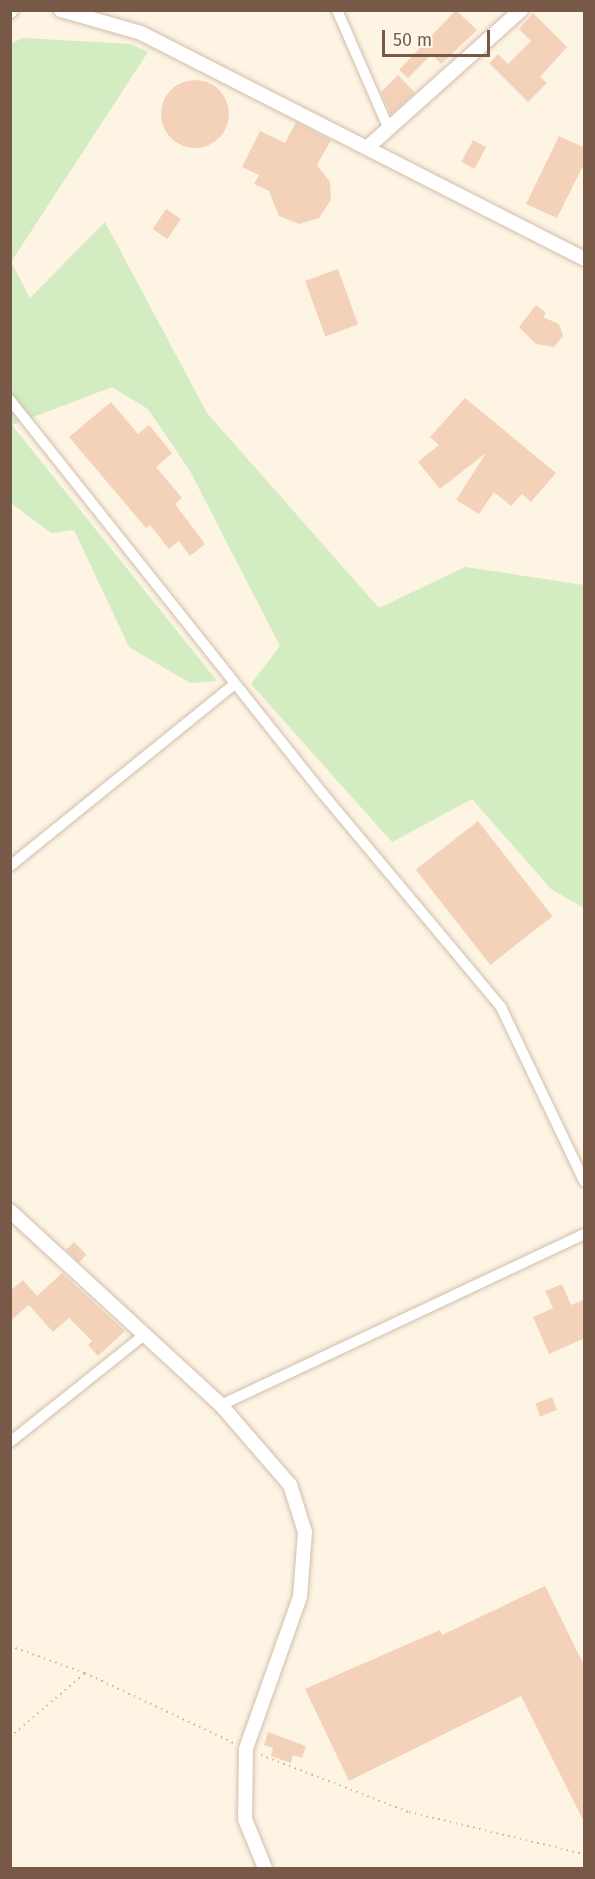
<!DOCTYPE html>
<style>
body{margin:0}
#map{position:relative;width:595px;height:1879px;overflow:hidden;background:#fdf4e4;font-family:"Fira Sans",sans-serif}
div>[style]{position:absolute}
.green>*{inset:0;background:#d3ecc2}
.building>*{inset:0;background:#f4d2ba;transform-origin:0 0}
.round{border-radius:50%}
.path>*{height:2px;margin-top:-1px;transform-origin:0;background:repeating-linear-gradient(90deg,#dab59d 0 1.5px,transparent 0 6px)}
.roads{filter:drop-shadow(0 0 2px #d2bdac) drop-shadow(0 0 2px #d2bdac)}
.minor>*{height:10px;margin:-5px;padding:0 5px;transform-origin:5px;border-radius:5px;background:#fff}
.tertiary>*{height:14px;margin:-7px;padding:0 7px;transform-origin:7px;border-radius:7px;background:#fff}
span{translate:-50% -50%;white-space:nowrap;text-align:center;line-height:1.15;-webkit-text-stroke:5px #fff7ec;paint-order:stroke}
.frame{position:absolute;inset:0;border:12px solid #785948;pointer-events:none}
.scale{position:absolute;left:382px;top:30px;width:108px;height:27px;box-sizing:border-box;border:3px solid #785948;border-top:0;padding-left:8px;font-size:18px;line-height:21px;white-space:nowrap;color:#785948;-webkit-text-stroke:4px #fff7ec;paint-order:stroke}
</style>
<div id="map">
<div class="green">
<div style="clip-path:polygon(23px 38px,131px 44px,148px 52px,11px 262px,30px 298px,105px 222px,207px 413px,379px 608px,465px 567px,584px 585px,584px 908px,551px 889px,472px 799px,392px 842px,251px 684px,280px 646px,190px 471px,148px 409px,112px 387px,12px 425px,217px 681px,190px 683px,129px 647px,74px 530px,51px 533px,11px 503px,10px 44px)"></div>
</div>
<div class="building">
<div style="clip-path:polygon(456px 10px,477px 30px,441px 64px,432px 54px,408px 78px,399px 70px)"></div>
<div style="clip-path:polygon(533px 13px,567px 47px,540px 77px,547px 83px,528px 102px,489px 63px,498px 54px,508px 64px,531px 41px,519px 29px)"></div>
<div style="clip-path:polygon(398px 75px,415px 93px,391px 114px,381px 92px)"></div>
<div class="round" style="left:161px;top:80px;width:68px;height:68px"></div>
<div style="clip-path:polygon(296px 122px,331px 140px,317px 165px,330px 182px,331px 200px,319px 218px,299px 224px,279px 216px,269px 191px,254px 184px,259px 175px,242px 167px,260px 131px,285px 143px)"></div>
<div style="clip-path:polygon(559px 136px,585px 148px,585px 162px,557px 218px,526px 204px)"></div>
<div style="left:473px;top:140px;width:15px;height:25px;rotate:28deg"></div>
<div style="left:166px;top:209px;width:18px;height:24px;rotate:34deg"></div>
<div style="left:338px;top:269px;width:59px;height:35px;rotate:70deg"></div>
<div style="clip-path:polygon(536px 305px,546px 313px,543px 317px,559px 324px,563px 336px,554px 347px,536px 344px,519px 327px)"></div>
<div style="clip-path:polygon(465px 398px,556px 473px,531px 502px,522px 494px,511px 506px,494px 492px,479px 514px,456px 500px,486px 453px,440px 489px,418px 462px,439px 445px,430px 437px)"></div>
<div style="clip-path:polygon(111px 402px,138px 434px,149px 425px,172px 453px,156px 467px,182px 498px,175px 504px,205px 544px,190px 556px,179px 541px,169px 549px,150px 525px,146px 528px,69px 437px)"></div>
<div style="left:478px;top:821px;width:121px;height:79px;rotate:52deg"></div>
<div style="left:74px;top:1242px;width:18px;height:11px;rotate:45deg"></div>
<div style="clip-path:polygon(62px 1273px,125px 1331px,98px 1356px,88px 1345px,92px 1341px,69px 1318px,53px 1332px,29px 1305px,10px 1321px,10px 1291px,23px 1280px,37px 1296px)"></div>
<div style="clip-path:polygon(562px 1284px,571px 1305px,585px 1299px,585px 1338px,549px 1354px,533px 1317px,553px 1308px,545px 1291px)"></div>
<div style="left:552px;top:1397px;width:14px;height:18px;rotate:69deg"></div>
<div style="clip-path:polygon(545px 1586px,585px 1667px,585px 1824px,521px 1696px,349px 1781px,305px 1689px,440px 1630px,442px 1635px)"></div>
<div style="clip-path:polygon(268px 1732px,306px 1746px,302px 1758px,293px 1755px,291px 1763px,271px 1756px,273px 1748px,264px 1745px)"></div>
</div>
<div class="path">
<div style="left:10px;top:1646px;width:80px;rotate:19.8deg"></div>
<div style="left:85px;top:1673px;width:165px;rotate:25.2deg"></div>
<div style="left:10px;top:1737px;width:99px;rotate:-40.5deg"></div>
<div style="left:261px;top:1755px;width:159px;rotate:21.1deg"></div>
<div style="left:409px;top:1812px;width:180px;rotate:13.5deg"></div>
</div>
<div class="roads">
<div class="minor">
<div style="left:337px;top:10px;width:130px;rotate:66.4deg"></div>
<div style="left:10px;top:400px;width:503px;rotate:51.54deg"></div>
<div style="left:323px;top:794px;width:278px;rotate:50.1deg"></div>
<div style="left:501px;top:1007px;width:193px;rotate:64.5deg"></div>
<div style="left:10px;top:866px;width:289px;rotate:-39deg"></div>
<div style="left:221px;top:1405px;width:401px;rotate:-25.2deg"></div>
<div style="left:10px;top:1442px;width:171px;rotate:-38.6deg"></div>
</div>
<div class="tertiary">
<div style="left:61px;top:10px;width:83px;rotate:16deg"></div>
<div style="left:141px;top:33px;width:497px;rotate:27deg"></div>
<div style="left:10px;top:11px;width:1px;rotate:-45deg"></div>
<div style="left:369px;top:146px;width:204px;rotate:-41.8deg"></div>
<div style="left:10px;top:1211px;width:287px;rotate:42.6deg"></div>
<div style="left:221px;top:1405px;width:106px;rotate:49.2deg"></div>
<div style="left:290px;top:1485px;width:49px;rotate:72.3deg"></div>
<div style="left:305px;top:1532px;width:65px;rotate:94.4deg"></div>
<div style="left:300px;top:1597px;width:161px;rotate:109.6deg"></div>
<div style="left:246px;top:1749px;width:70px;rotate:90.8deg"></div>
<div style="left:245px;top:1819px;width:53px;rotate:67.8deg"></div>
</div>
</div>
<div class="frame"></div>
<div class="scale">50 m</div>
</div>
